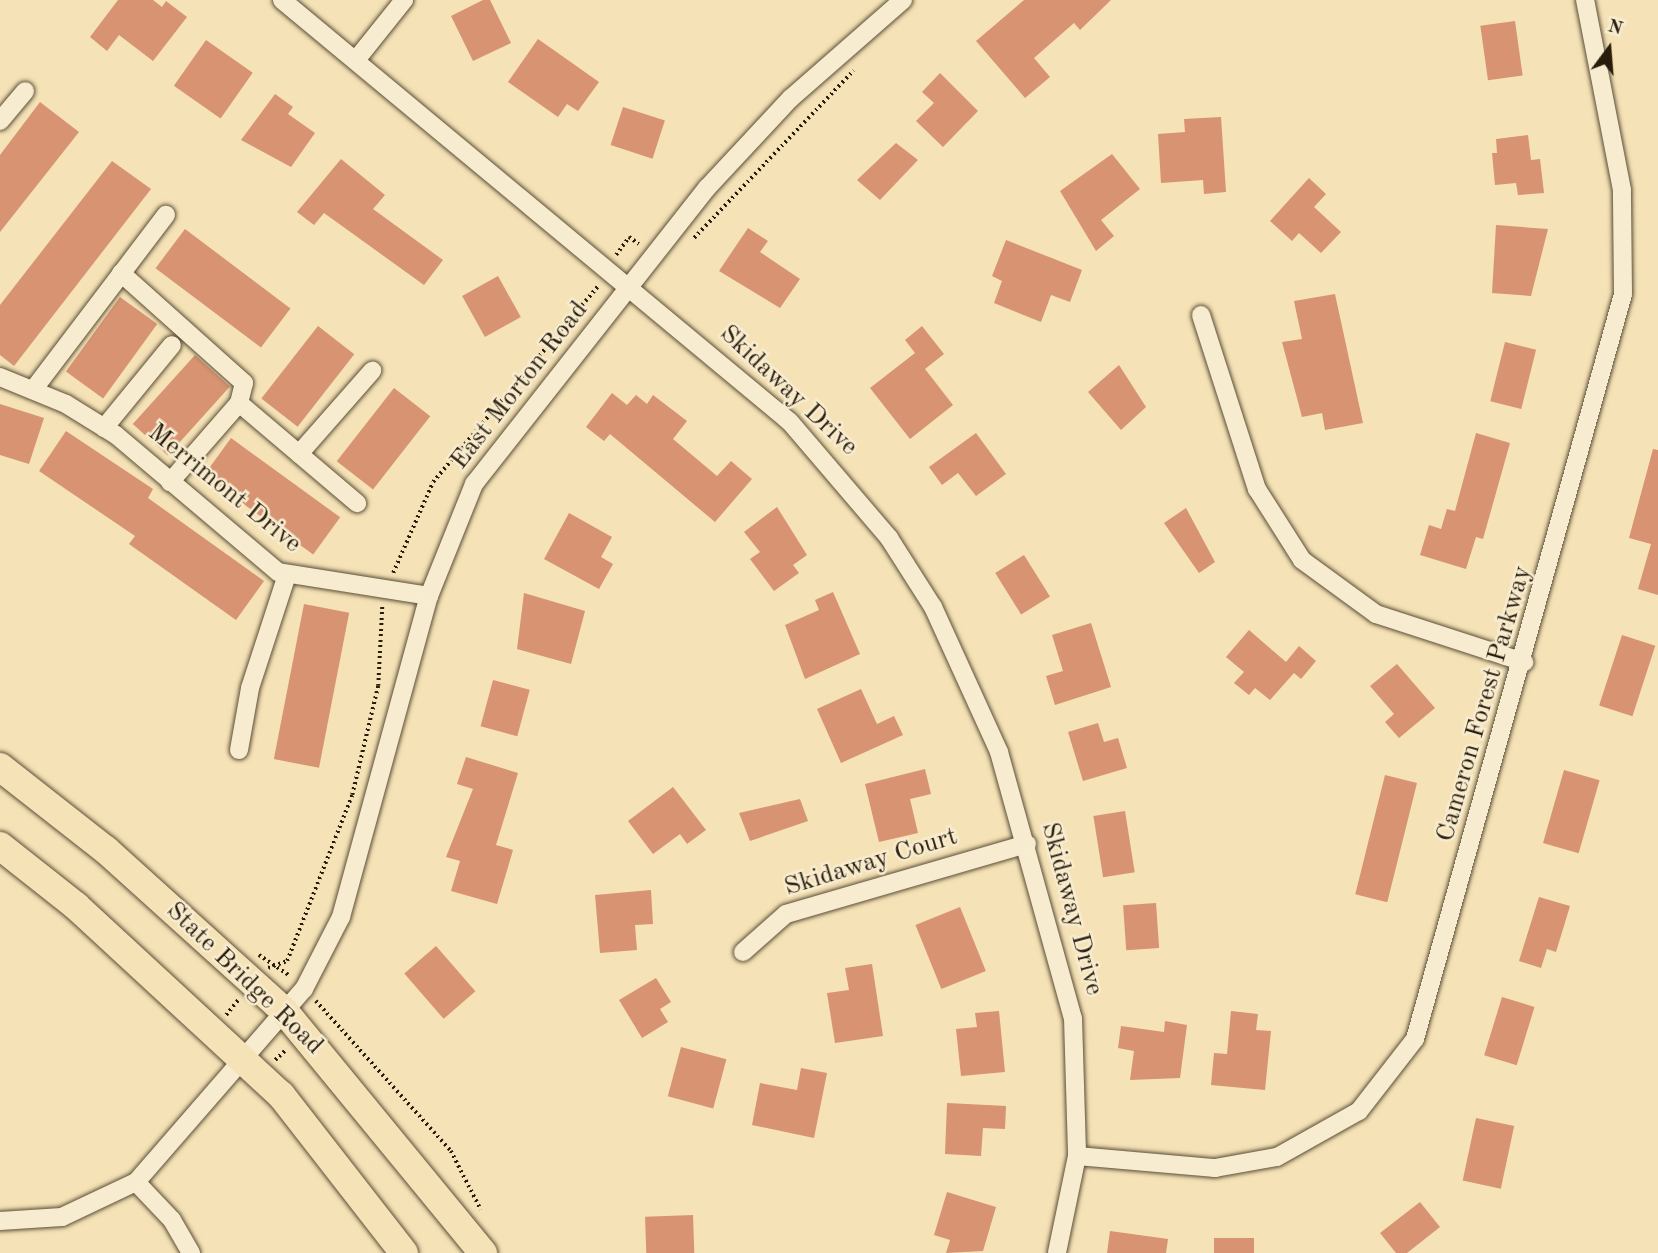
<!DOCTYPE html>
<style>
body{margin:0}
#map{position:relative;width:1658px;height:1253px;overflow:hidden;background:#f5e2b6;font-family:"Old Standard TT",serif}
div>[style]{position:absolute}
.building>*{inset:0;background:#d79372;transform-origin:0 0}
.path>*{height:3.5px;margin-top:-1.75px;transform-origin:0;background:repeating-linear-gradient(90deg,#281c0d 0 2px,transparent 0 5.5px)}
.roads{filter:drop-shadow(0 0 2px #5b4e37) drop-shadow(0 0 2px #5b4e37)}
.minor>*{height:18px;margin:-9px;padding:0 9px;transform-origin:9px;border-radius:9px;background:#f8ecd0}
.trunk>*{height:28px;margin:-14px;padding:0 14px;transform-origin:14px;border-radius:14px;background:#f5e2b6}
span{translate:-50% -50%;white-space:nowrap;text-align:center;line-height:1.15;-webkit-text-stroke:5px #f8ecd0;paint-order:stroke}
.street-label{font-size:26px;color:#281c0d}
.north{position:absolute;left:1574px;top:14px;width:70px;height:70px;-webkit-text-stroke:5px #f8ecd0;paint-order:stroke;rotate:16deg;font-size:19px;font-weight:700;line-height:28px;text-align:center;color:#281c0d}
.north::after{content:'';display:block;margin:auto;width:24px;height:32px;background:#281c0d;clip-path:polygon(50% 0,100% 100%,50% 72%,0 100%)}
</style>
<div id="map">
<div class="building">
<div style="clip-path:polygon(118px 0,153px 0,162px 7px,166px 1px,187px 17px,153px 61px,119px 35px,107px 51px,90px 37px)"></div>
<div style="clip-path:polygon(483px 0,490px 0,511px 43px,473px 61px,451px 16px)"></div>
<div style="clip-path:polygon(1024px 0,1111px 0,1080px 30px,1074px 23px,1034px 58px,1050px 77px,1025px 98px,976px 41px)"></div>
<div style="left:1515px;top:21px;width:55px;height:35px;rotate:82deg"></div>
<div style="clip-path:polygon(538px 39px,599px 82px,578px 111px,567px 104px,558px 117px,508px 82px)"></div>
<div style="left:206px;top:40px;width:57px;height:56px;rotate:35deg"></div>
<div style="clip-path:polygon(940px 73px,978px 111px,943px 147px,916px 121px,934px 103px,922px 92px)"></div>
<div style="clip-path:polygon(275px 94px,293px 107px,288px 114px,315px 133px,291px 167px,241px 140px)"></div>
<div style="clip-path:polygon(40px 102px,79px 132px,0 232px,0 155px)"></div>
<div style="left:623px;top:107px;width:44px;height:40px;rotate:18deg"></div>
<div style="clip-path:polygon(1221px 117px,1226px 192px,1204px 194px,1203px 180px,1161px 183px,1158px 134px,1185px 132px,1184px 119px)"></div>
<div style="clip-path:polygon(1528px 135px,1531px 160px,1540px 159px,1544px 193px,1518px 195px,1516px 183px,1495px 185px,1492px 153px,1497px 153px,1496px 139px)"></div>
<div style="clip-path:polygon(896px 143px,918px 160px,880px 200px,857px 180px)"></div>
<div style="clip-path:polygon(1112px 154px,1140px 189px,1101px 220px,1114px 236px,1096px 251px,1060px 191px)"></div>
<div style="clip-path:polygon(341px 159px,385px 195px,373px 209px,443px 260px,424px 285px,324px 213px,314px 225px,297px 212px)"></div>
<div style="clip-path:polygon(112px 161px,151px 189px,14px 366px,0 355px,0 305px)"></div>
<div style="clip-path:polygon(1309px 178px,1326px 194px,1314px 207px,1341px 232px,1321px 253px,1299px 233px,1292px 241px,1270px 221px)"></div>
<div style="clip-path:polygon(1496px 225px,1548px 229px,1531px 296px,1492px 293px)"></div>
<div style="clip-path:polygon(748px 228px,768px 241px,760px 252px,800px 279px,780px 308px,719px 271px)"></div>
<div style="left:185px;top:229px;width:132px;height:49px;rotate:37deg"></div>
<div style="clip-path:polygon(1006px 240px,1082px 270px,1070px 302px,1051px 295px,1041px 322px,994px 303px,1002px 281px,992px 276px)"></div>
<div style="left:498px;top:276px;width:47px;height:41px;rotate:61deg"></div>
<div style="clip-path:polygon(1335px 294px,1363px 423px,1325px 430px,1322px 413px,1302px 417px,1282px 342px,1302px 339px,1294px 301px)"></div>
<div style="left:120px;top:297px;width:46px;height:92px;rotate:36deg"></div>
<div style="left:318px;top:326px;width:46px;height:92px;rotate:38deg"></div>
<div style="clip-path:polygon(922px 326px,944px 354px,925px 369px,953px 405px,910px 439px,870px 388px,915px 353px,905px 340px)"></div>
<div style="left:1505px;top:342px;width:32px;height:61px;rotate:14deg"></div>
<div style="left:195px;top:355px;width:47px;height:93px;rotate:42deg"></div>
<div style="clip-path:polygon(1119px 365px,1146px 407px,1121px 430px,1088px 392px)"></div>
<div style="left:394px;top:388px;width:46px;height:93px;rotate:38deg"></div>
<div style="clip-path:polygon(612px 393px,627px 405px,636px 395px,647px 404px,653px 395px,687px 421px,673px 439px,717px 476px,731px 461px,752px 479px,715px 522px,610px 434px,604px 441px,586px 427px)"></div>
<div style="clip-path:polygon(0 404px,44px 418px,29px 464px,0 455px)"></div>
<div style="clip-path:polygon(66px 431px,153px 489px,148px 498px,264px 581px,236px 620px,129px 544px,135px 536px,39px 471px)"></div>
<div style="clip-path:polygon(976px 433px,1006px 474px,976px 496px,958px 473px,942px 485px,929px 467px)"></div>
<div style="clip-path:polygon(1476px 433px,1510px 443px,1483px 539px,1476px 537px,1466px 569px,1420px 555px,1429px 525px,1441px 529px,1447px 509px,1455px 511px)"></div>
<div style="left:231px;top:438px;width:135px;height:46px;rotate:36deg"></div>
<div style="clip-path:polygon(1653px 449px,1658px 450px,1658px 595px,1638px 589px,1651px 544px,1629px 538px)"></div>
<div style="clip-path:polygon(777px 507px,807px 555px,793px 565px,799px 573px,774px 591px,750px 559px,760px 552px,744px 532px)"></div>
<div style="clip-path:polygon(1186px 508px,1215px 562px,1199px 573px,1164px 523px)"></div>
<div style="clip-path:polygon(569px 513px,612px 537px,601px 557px,613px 564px,599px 589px,544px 559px)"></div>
<div style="left:1024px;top:555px;width:49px;height:34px;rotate:58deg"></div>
<div style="clip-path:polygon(833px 592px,860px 654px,805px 679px,785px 625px,819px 610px,815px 600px)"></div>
<div style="clip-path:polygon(524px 593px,585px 611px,571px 664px,517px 649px)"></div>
<div style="left:304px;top:604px;width:46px;height:158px;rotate:11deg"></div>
<div style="clip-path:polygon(1091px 623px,1111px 687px,1055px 705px,1046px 676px,1063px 671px,1052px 635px)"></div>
<div style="clip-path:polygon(1249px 630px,1286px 662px,1299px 646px,1316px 661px,1301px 679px,1294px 673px,1270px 700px,1255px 688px,1249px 695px,1234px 683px,1244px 672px,1226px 657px)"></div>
<div style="left:1622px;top:635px;width:35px;height:74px;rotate:18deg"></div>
<div style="clip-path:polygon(1397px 664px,1435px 708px,1399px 738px,1385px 722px,1394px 714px,1370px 686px)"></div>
<div style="left:493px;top:680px;width:38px;height:48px;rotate:15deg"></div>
<div style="clip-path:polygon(861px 689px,877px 724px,894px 716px,903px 735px,841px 763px,817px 709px)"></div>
<div style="clip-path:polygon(1098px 723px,1104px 742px,1118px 738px,1127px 768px,1083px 781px,1068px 732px)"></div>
<div style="clip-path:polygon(466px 757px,518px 773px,496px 845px,513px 850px,497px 904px,451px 891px,460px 861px,446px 857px,473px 789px,457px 784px)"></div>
<div style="clip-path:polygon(925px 769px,931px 794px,910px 799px,918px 833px,879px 842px,865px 784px)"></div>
<div style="left:1564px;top:770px;width:37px;height:76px;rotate:16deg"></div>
<div style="left:1385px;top:775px;width:33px;height:123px;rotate:14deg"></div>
<div style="clip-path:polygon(673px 787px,706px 830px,687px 844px,680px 834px,653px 854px,628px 821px)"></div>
<div style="clip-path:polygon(800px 799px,808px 821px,750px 841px,739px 813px)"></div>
<div style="left:1125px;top:811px;width:62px;height:32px;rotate:81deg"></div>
<div style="clip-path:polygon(651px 890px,653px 924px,635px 925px,637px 950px,600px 953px,595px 895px)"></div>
<div style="clip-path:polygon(1539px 897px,1570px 906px,1556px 952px,1547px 949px,1541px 968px,1519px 961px)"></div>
<div style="left:1156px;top:903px;width:45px;height:33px;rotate:86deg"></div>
<div style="left:960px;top:907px;width:69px;height:48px;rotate:68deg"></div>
<div style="left:436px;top:946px;width:60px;height:42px;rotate:49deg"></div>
<div style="clip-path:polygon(872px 964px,883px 1036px,835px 1043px,827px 993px,849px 990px,845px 968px)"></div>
<div style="clip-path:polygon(656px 978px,671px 1002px,660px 1009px,668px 1022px,642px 1038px,619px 1000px)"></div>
<div style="left:1502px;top:997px;width:34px;height:61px;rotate:17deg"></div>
<div style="clip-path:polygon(999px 1011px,1005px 1072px,961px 1076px,956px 1029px,977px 1027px,975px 1013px)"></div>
<div style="clip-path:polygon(1231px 1011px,1258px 1014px,1256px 1030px,1271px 1031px,1265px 1090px,1211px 1085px,1214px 1053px,1227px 1054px)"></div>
<div style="clip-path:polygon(1165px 1021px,1187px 1025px,1180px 1078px,1130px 1080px,1134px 1051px,1118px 1048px,1121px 1026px,1164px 1032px)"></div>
<div style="left:681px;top:1047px;width:47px;height:51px;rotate:15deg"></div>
<div style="clip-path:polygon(801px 1068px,827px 1073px,814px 1138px,752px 1125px,760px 1083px,797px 1090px)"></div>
<div style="clip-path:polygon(947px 1103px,1006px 1106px,1005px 1129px,983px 1128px,981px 1156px,945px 1154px)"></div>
<div style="left:1476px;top:1118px;width:39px;height:64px;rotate:12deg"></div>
<div style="clip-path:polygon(947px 1192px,996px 1207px,983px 1251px,946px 1253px,950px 1240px,934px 1235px)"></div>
<div style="clip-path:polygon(1420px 1202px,1440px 1227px,1407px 1253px,1396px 1253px,1380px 1233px)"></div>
<div style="left:693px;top:1215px;width:38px;height:48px;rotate:88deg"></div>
<div style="clip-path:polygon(1110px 1231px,1168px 1239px,1166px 1253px,1107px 1253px)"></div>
<div style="left:1214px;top:1238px;width:40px;height:15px"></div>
</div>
<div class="path">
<div style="left:694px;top:238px;width:231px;rotate:-46.4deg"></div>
<div style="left:616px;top:255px;width:22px;rotate:-54deg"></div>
<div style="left:629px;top:237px;width:12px;rotate:35deg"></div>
<div style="left:393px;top:573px;width:99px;rotate:-66.3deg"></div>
<div style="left:433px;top:482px;width:256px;rotate:-49.9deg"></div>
<div style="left:259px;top:955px;width:37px;rotate:34deg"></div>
<div style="left:268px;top:968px;width:20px;rotate:-20deg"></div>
<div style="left:287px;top:961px;width:178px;rotate:-68.6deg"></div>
<div style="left:352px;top:795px;width:112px;rotate:-76.6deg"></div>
<div style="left:378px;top:686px;width:79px;rotate:-87.1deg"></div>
<div style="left:316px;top:1001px;width:202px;rotate:48deg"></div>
<div style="left:451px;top:1151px;width:66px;rotate:63deg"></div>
<div style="left:226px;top:1015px;width:21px;rotate:-51deg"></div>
<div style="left:275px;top:1060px;width:16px;rotate:-43deg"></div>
</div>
<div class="roads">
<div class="minor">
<div style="left:282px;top:0;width:660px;rotate:39.72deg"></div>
<div style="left:790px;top:422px;width:153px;rotate:49.5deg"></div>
<div style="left:889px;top:538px;width:82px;rotate:57.5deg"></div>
<div style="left:933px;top:607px;width:159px;rotate:65.5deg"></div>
<div style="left:999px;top:752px;width:276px;rotate:74.5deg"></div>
<div style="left:1073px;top:1018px;width:138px;rotate:88.3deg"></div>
<div style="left:1077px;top:1156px;width:99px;rotate:101.7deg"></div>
<div style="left:356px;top:60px;width:77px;rotate:-51.3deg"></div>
<div style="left:0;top:121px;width:39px;rotate:-50deg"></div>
<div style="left:121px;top:273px;width:165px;rotate:41.8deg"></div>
<div style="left:244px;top:383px;width:21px;rotate:104deg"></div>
<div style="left:239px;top:403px;width:105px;rotate:131.1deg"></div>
<div style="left:1201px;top:315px;width:183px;rotate:72.2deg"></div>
<div style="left:1257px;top:489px;width:84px;rotate:57.6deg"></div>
<div style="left:1302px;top:560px;width:92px;rotate:36.1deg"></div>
<div style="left:1376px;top:614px;width:156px;rotate:18deg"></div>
<div style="left:0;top:377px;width:71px;rotate:22.2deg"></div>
<div style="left:66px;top:404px;width:59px;rotate:31.8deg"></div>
<div style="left:116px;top:435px;width:212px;rotate:40.2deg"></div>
<div style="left:278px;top:572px;width:153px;rotate:9deg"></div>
<div style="left:33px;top:390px;width:220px;rotate:-52.8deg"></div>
<div style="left:239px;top:403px;width:155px;rotate:40.3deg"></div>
<div style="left:104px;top:428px;width:107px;rotate:-50.7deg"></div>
<div style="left:299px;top:454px;width:111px;rotate:-48.7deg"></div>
<div style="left:239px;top:750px;width:63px;rotate:-79.9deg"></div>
<div style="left:250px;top:688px;width:119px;rotate:-71.9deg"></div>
<div style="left:743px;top:952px;width:57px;rotate:-41.5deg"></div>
<div style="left:786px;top:914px;width:251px;rotate:-16.2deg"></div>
<div style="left:1077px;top:1156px;width:139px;rotate:5deg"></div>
<div style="left:1215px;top:1168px;width:63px;rotate:-10.1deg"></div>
<div style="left:1277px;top:1157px;width:94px;rotate:-29.3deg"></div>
<div style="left:1359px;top:1111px;width:91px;rotate:-52.1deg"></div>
<div style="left:1415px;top:1039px;width:773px;rotate:-74.4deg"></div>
<div style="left:1623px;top:294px;width:104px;rotate:-90.6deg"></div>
<div style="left:1622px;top:190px;width:194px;rotate:-101deg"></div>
<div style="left:136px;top:1182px;width:52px;rotate:46.5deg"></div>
<div style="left:172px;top:1220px;width:38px;rotate:60deg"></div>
<div style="left:0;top:1221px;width:62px;rotate:-3.7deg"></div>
<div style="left:62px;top:1217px;width:82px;rotate:-25.3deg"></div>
<div style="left:136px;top:1182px;width:256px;rotate:-49deg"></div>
<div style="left:304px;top:989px;width:81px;rotate:-62.8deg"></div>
<div style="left:341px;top:917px;width:333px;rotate:-74.7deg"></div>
<div style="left:429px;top:596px;width:121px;rotate:-68.1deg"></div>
<div style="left:474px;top:484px;width:377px;rotate:-51.8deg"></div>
<div style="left:707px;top:188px;width:123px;rotate:-47deg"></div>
<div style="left:791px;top:98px;width:149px;rotate:-41.2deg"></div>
</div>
<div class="trunk">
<div style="left:0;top:767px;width:135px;rotate:38.1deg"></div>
<div style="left:106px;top:850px;width:241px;rotate:42.1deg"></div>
<div style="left:285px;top:1012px;width:312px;rotate:50.6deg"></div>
<div style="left:0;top:846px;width:97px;rotate:38.3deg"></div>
<div style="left:76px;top:906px;width:279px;rotate:42.7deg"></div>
<div style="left:281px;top:1095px;width:200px;rotate:52.1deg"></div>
</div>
</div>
<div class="street-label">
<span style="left:520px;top:386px;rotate:-52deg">East Morton Road</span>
<span style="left:788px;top:391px;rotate:43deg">Skidaway Drive</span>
<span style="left:224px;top:489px;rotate:39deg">Merrimont Drive</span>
<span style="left:1485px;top:704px;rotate:-74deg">Cameron Forest Parkway</span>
<span style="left:871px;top:863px;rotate:-17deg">Skidaway Court</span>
<span style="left:1071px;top:909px;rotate:75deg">Skidaway Drive</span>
<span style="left:244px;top:979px;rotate:44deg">State Bridge Road</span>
</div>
<div class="north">N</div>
</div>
